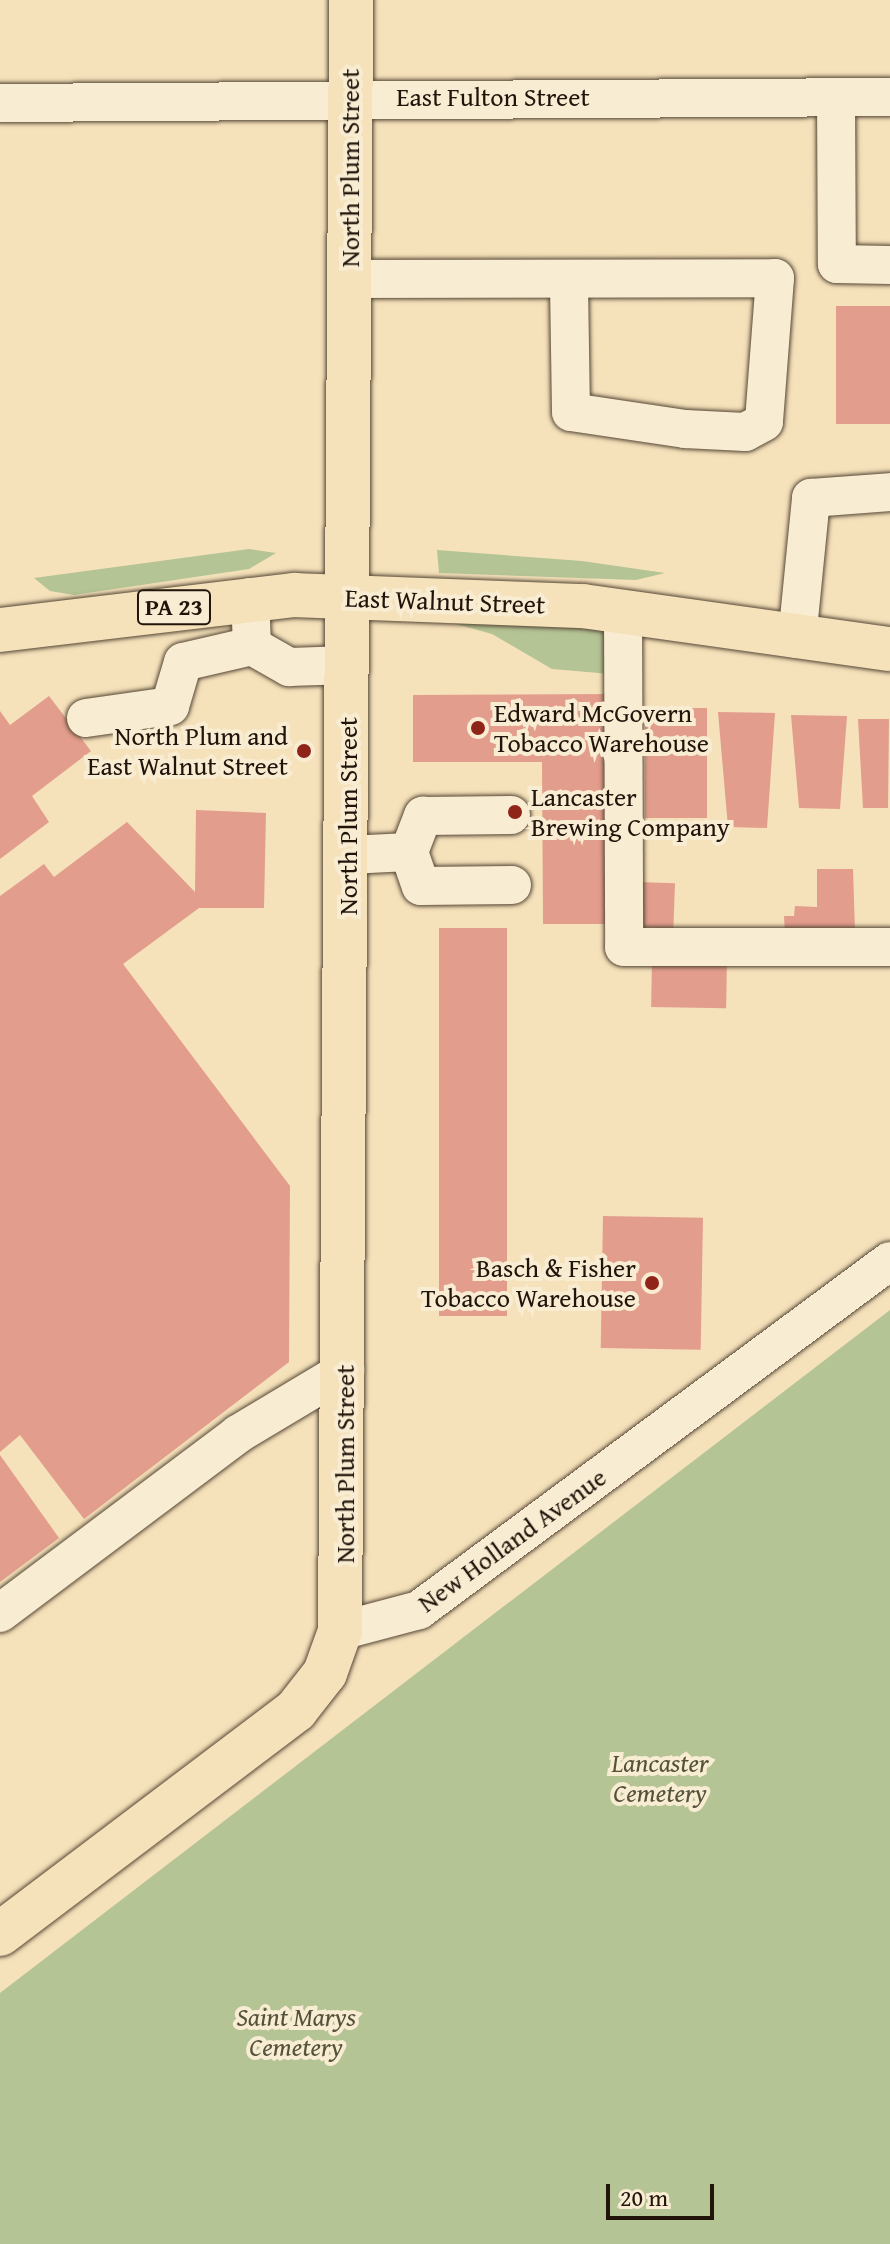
<!DOCTYPE html>
<style>
body{margin:0}
#map{position:relative;width:890px;height:2244px;overflow:hidden;background:#f5e1ba;font-family:"Gentium Book Plus",serif}
div>[style]{position:absolute}
.green>*{inset:0;background:#b5c495}
.building>*{inset:0;background:#e39d8c;transform-origin:0 0}
.roads{filter:drop-shadow(0 0 2px #564736) drop-shadow(0 0 2px #564736)}
.minor>*{height:38px;margin:-19px;padding:0 19px;transform-origin:19px;border-radius:19px;background:#f8ecd2}
.major>*{height:44px;margin:-22px;padding:0 22px;transform-origin:22px;border-radius:22px;background:#f5e1ba}
.dots>*{width:22px;height:22px;translate:-50% -50%;box-sizing:border-box;border:4px solid #f8ecd2;border-radius:50%}
span{translate:-50% -50%;white-space:nowrap;text-align:center;line-height:1.15;-webkit-text-stroke:8px #f8ecd2;paint-order:stroke}
.shield-label span{padding:2px 6px;background:#f8ecd2;border:2px solid;border-radius:6px;-webkit-text-stroke-width:0}
.shield-label{font-size:24px;color:#21140a;font-weight:700}
.street-label{font-size:26px;color:#21140a}
.poi-label{font-size:26px;color:#21140a}
.left{translate:0 -50%;text-align:left}
.right{translate:-100% -50%;text-align:right}
.park-label{font-size:26px;color:#55523b;font-style:italic}
.scale{position:absolute;left:606px;top:2184px;width:108px;height:36px;box-sizing:border-box;border:4px solid #21140a;border-top:0;padding-left:10px;font-size:24px;line-height:28px;white-space:nowrap;color:#21140a;-webkit-text-stroke:6px #f8ecd2;paint-order:stroke}
</style>
<div id="map">
<div class="green">
<div style="clip-path:polygon(249px 549px,276px 553px,249px 569px,74px 595px,50px 591px,34px 578px)"></div>
<div style="clip-path:polygon(437px 550px,582px 561px,665px 573px,636px 580px,439px 573px)"></div>
<div style="clip-path:polygon(445px 621px,607px 627px,610px 674px,552px 669px,492px 634px)"></div>
<div style="clip-path:polygon(890px 1310px,890px 2244px,0 2244px,0 1993px)"></div>
</div>
<div class="building">
<div style="left:890px;top:306px;width:118px;height:54px;rotate:90deg"></div>
<div style="clip-path:polygon(616px 694px,617px 924px,543px 924px,542px 762px,413px 762px,413px 695px)"></div>
<div style="clip-path:polygon(49px 696px,91px 751px,32px 796px,49px 822px,0 859px,0 711px,10px 725px)"></div>
<div style="left:645px;top:708px;width:62px;height:110px"></div>
<div style="clip-path:polygon(718px 712px,775px 713px,767px 828px,728px 827px)"></div>
<div style="clip-path:polygon(791px 715px,847px 716px,840px 809px,799px 808px)"></div>
<div style="clip-path:polygon(858px 719px,889px 719px,888px 808px,863px 808px)"></div>
<div style="clip-path:polygon(196px 810px,266px 813px,264px 908px,199px 908px,123px 964px,290px 1186px,289px 1362px,84px 1519px,20px 1435px,0 1452px,0 896px,44px 864px,54px 877px,127px 822px,195px 892px)"></div>
<div style="clip-path:polygon(817px 869px,853px 869px,855px 932px,785px 934px,784px 916px,794px 916px,795px 906px,817px 907px)"></div>
<div style="left:637px;top:882px;width:38px;height:45px;rotate:2deg"></div>
<div style="left:507px;top:928px;width:388px;height:68px;rotate:90deg"></div>
<div style="left:652px;top:957px;width:75px;height:50px;rotate:1deg"></div>
<div style="left:603px;top:1216px;width:100px;height:132px;rotate:1deg"></div>
<div style="clip-path:polygon(0 1455px,59px 1538px,0 1582px)"></div>
</div>
<div class="roads">
<div class="minor">
<div style="left:836px;top:97px;width:167px;rotate:89.7deg"></div>
<div style="left:837px;top:264px;width:53px;rotate:1.1deg"></div>
<div style="left:0;top:103px;width:890px;rotate:-0.39deg"></div>
<div style="left:350px;top:279px;width:425px;rotate:-0.1deg"></div>
<div style="left:775px;top:278px;width:144px;rotate:94.4deg"></div>
<div style="left:764px;top:422px;width:21px;rotate:152deg"></div>
<div style="left:745px;top:432px;width:60px;rotate:-177.1deg"></div>
<div style="left:685px;top:429px;width:115px;rotate:-171.5deg"></div>
<div style="left:571px;top:412px;width:133px;rotate:-90.9deg"></div>
<div style="left:623px;top:610px;width:337px;rotate:89.8deg"></div>
<div style="left:624px;top:947px;width:266px"></div>
<div style="left:797px;top:639px;width:142px;rotate:-84.3deg"></div>
<div style="left:811px;top:498px;width:79px;rotate:-4.3deg"></div>
<div style="left:252px;top:646px;width:43px;rotate:29.6deg"></div>
<div style="left:289px;top:667px;width:60px;rotate:-1.9deg"></div>
<div style="left:86px;top:718px;width:85px;rotate:-8.1deg"></div>
<div style="left:170px;top:706px;width:46px;rotate:-73.5deg"></div>
<div style="left:183px;top:662px;width:71px;rotate:-13.1deg"></div>
<div style="left:252px;top:646px;width:49px;rotate:-92.3deg"></div>
<div style="left:409px;top:852px;width:39px;rotate:-69deg"></div>
<div style="left:423px;top:816px;width:88px;rotate:-0.7deg"></div>
<div style="left:348px;top:855px;width:61px;rotate:-2.8deg"></div>
<div style="left:409px;top:852px;width:36px;rotate:71deg"></div>
<div style="left:421px;top:886px;width:91px;rotate:-0.6deg"></div>
<div style="left:0;top:1613px;width:298px;rotate:-36.9deg"></div>
<div style="left:238px;top:1434px;width:125px;rotate:-30.9deg"></div>
<div style="left:340px;top:1631px;width:82px;rotate:-14.9deg"></div>
<div style="left:419px;top:1610px;width:586px;rotate:-36.54deg"></div>
</div>
<div class="major">
<div style="left:0;top:630px;width:297px;rotate:-6.8deg"></div>
<div style="left:295px;top:595px;width:288px;rotate:2.2deg"></div>
<div style="left:583px;top:606px;width:310px;rotate:8deg"></div>
<div style="left:0;top:1934px;width:371px;rotate:-37.1deg"></div>
<div style="left:296px;top:1710px;width:47px;rotate:-51.9deg"></div>
<div style="left:325px;top:1673px;width:45px;rotate:-70.3deg"></div>
<div style="left:340px;top:1631px;width:1631px;rotate:-89.61deg"></div>
</div>
</div>
<div class="dots">
<div style="left:478px;top:728px;background:#8f2418"></div>
<div style="left:304px;top:751px;background:#8f2418"></div>
<div style="left:515px;top:812px;background:#8f2418"></div>
<div style="left:652px;top:1283px;background:#8f2418"></div>
</div>
<div class="shield-label">
<span style="left:174px;top:607px">PA 23</span>
</div>
<div class="street-label">
<span style="left:493px;top:97px">East Fulton Street</span>
<span style="left:350px;top:168px;rotate:-90deg">North Plum Street</span>
<span style="left:445px;top:601px;rotate:2deg">East Walnut Street</span>
<span style="left:348px;top:816px;rotate:-90deg">North Plum Street</span>
<span style="left:345px;top:1464px;rotate:-90deg">North Plum Street</span>
<span style="left:512px;top:1540px;rotate:-36deg">New Holland Avenue</span>
</div>
<div class="poi-label">
<span class="left" style="left:494px;top:728px">Edward McGovern<br>Tobacco Warehouse</span>
<span class="right" style="left:288px;top:751px">North Plum and<br>East Walnut Street</span>
<span class="left" style="left:531px;top:812px">Lancaster<br>Brewing Company</span>
<span class="right" style="left:636px;top:1283px">Basch &amp; Fisher<br>Tobacco Warehouse</span>
</div>
<div class="park-label">
<span style="left:660px;top:1778px">Lancaster<br>Cemetery</span>
<span style="left:296px;top:2032px">Saint Marys<br>Cemetery</span>
</div>
<div class="scale">20 m</div>
</div>
